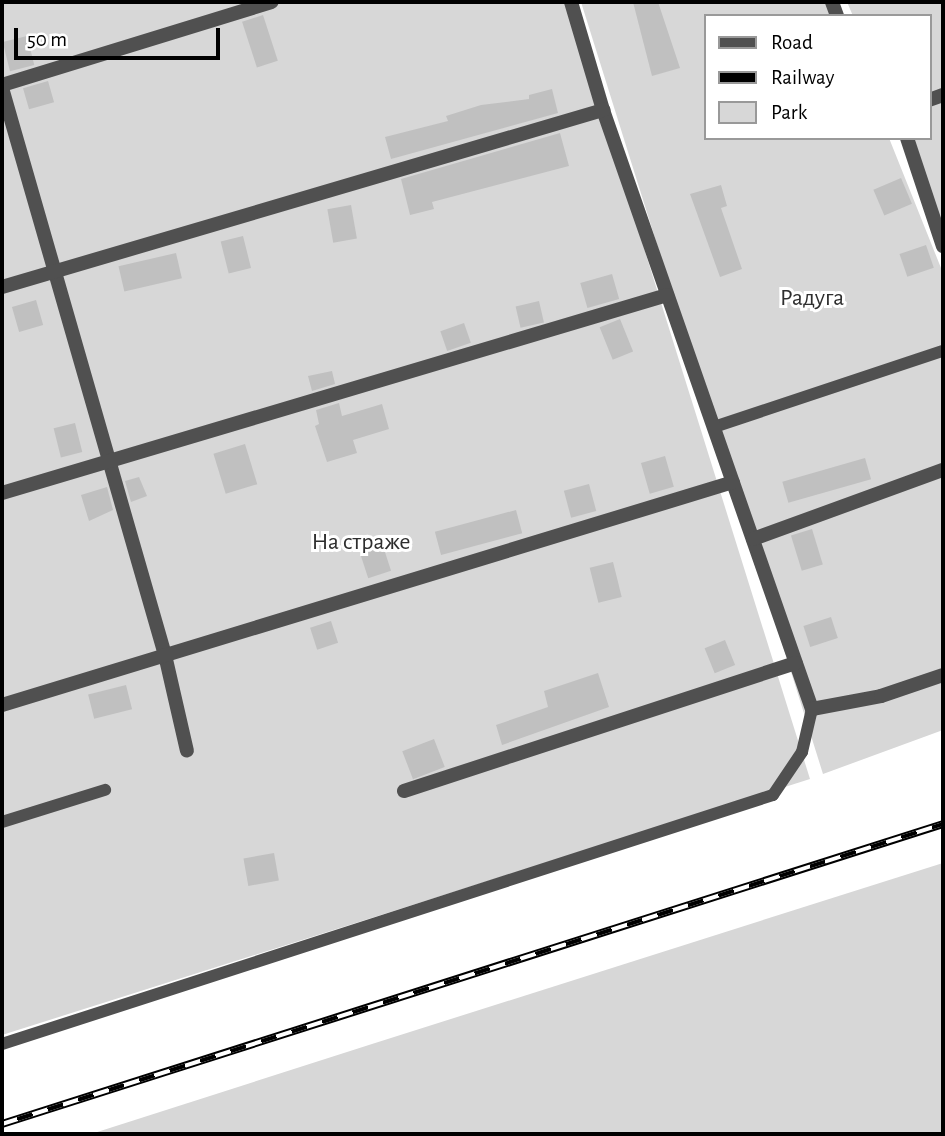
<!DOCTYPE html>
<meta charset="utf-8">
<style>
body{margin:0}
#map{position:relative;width:945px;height:1136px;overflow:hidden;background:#fff;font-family:"Alegreya Sans",sans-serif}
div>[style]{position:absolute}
.green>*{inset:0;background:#d7d7d7}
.building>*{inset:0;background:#c0c0c0;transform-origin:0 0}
.service>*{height:12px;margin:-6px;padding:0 6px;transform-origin:6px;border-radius:6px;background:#505050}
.minor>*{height:14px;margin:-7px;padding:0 7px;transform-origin:7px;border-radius:7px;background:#505050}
.rail>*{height:8px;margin-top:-4px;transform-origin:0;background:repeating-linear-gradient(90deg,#fff 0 16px,#000 0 32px);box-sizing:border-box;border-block:2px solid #000}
span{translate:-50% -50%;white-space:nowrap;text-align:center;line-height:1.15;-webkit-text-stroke:6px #fff;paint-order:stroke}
.park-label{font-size:24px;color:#2e2e2e}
.frame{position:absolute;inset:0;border:4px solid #000;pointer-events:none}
.legend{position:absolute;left:704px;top:14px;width:228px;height:126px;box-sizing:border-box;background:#fff;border:2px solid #999;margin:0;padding:9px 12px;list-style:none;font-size:21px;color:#000}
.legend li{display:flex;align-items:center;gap:14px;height:35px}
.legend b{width:35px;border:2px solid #999}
.scale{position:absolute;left:14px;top:28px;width:206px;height:32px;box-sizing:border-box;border:4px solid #000;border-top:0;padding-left:9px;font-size:21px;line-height:24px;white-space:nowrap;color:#000;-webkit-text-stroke:5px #fff;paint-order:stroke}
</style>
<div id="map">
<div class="green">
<div style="clip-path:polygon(2px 2px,567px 2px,810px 779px,2px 1035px)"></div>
<div style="clip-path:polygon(581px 2px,833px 2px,839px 16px,705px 16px,705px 138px,889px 138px,943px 273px,943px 730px,823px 774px)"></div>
<div style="clip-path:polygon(847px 2px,943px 2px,943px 244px,901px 138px,929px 138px,929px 16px,853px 16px)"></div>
<div style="clip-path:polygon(943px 863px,943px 1134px,91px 1134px,372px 1044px)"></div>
</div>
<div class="building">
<div style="clip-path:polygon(633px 2px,658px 2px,680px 68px,652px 76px)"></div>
<div style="left:263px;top:15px;width:48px;height:22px;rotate:72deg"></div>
<div style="left:27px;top:36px;width:30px;height:25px;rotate:76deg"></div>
<div style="left:48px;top:81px;width:22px;height:26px;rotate:74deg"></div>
<div style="clip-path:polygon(552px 89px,558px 113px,391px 159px,385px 137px,448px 121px,446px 116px,481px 105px,529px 99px,529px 95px)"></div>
<div style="clip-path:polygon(560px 133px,569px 166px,432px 202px,434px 209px,410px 215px,401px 179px)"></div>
<div style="left:901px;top:178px;width:28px;height:30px;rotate:67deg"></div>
<div style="clip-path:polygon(721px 185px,727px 206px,721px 208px,742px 269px,720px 277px,690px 194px)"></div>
<div style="left:351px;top:205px;width:34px;height:24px;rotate:80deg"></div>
<div style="left:243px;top:236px;width:33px;height:23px;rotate:76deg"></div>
<div style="left:926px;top:245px;width:24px;height:28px;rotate:71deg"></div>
<div style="left:176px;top:253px;width:26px;height:59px;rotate:77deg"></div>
<div style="left:612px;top:274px;width:26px;height:33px;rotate:74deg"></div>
<div style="left:36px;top:300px;width:26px;height:25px;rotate:74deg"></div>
<div style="left:539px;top:301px;width:22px;height:24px;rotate:77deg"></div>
<div style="left:620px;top:319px;width:35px;height:22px;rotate:68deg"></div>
<div style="left:464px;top:323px;width:21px;height:25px;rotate:71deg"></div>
<div style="clip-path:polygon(332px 371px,335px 384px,312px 391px,308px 376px)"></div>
<div style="clip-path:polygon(339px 403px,342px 416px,382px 404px,389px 429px,353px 440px,357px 453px,327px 462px,315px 426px,319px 424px,316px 410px)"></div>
<div style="left:75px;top:423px;width:30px;height:22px;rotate:76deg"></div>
<div style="left:245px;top:444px;width:42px;height:33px;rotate:73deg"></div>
<div style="left:665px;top:456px;width:32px;height:25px;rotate:74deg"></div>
<div style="left:865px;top:458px;width:22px;height:86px;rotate:74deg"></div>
<div style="clip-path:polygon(139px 477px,147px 496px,131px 502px,125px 481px)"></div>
<div style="left:589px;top:484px;width:28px;height:26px;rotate:75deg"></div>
<div style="clip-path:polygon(107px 487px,113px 510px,89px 521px,81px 495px)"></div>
<div style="left:516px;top:510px;width:24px;height:84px;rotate:75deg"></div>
<div style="left:812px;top:529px;width:37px;height:22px;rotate:73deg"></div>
<div style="left:383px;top:546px;width:26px;height:24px;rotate:72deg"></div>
<div style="left:613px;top:562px;width:36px;height:24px;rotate:76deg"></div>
<div style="left:831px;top:617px;width:22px;height:29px;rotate:72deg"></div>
<div style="left:331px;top:621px;width:23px;height:22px;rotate:72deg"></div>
<div style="left:725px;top:640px;width:27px;height:22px;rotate:68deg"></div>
<div style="clip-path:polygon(598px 673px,609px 707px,502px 745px,496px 725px,548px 707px,544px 691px)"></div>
<div style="left:126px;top:685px;width:25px;height:39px;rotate:76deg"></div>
<div style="left:434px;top:739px;width:30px;height:34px;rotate:69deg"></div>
<div style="left:274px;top:853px;width:28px;height:31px;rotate:80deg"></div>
</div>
<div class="service">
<div style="left:714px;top:427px;width:241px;rotate:-18.4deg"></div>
<div style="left:2px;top:822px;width:108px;rotate:-17.3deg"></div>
<div style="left:2px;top:1044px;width:810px;rotate:-17.9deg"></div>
<div style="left:773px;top:795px;width:52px;rotate:-56deg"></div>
<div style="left:802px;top:752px;width:44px;rotate:-76.9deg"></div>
</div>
<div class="minor">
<div style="left:571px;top:2px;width:113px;rotate:73.5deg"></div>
<div style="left:603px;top:110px;width:634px;rotate:70.77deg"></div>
<div style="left:812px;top:709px;width:70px;rotate:-10.7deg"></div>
<div style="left:881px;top:696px;width:65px;rotate:-18.7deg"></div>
<div style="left:832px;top:2px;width:15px;rotate:70deg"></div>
<div style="left:2px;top:85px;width:282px;rotate:-17.1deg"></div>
<div style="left:2px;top:88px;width:590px;rotate:73.96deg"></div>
<div style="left:165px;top:655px;width:98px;rotate:77.1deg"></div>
<div style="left:929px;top:100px;width:15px;rotate:-20deg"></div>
<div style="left:907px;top:138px;width:114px;rotate:71.6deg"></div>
<div style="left:2px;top:287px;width:627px;rotate:-16.41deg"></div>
<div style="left:2px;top:493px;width:694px;rotate:-16.58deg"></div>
<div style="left:753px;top:539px;width:202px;rotate:-20deg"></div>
<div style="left:2px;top:705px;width:764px;rotate:-16.96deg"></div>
<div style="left:404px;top:791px;width:412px;rotate:-18.1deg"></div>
</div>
<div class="rail">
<div style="left:2px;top:1124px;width:988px;rotate:-17.68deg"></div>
</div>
<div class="park-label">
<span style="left:812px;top:299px">Радуга</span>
<span style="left:361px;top:543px">На страже</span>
</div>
<div class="frame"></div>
<ul class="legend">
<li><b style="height:9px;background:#505050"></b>Road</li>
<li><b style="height:9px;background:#000"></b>Railway</li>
<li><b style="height:19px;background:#d7d7d7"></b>Park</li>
</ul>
<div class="scale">50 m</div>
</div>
